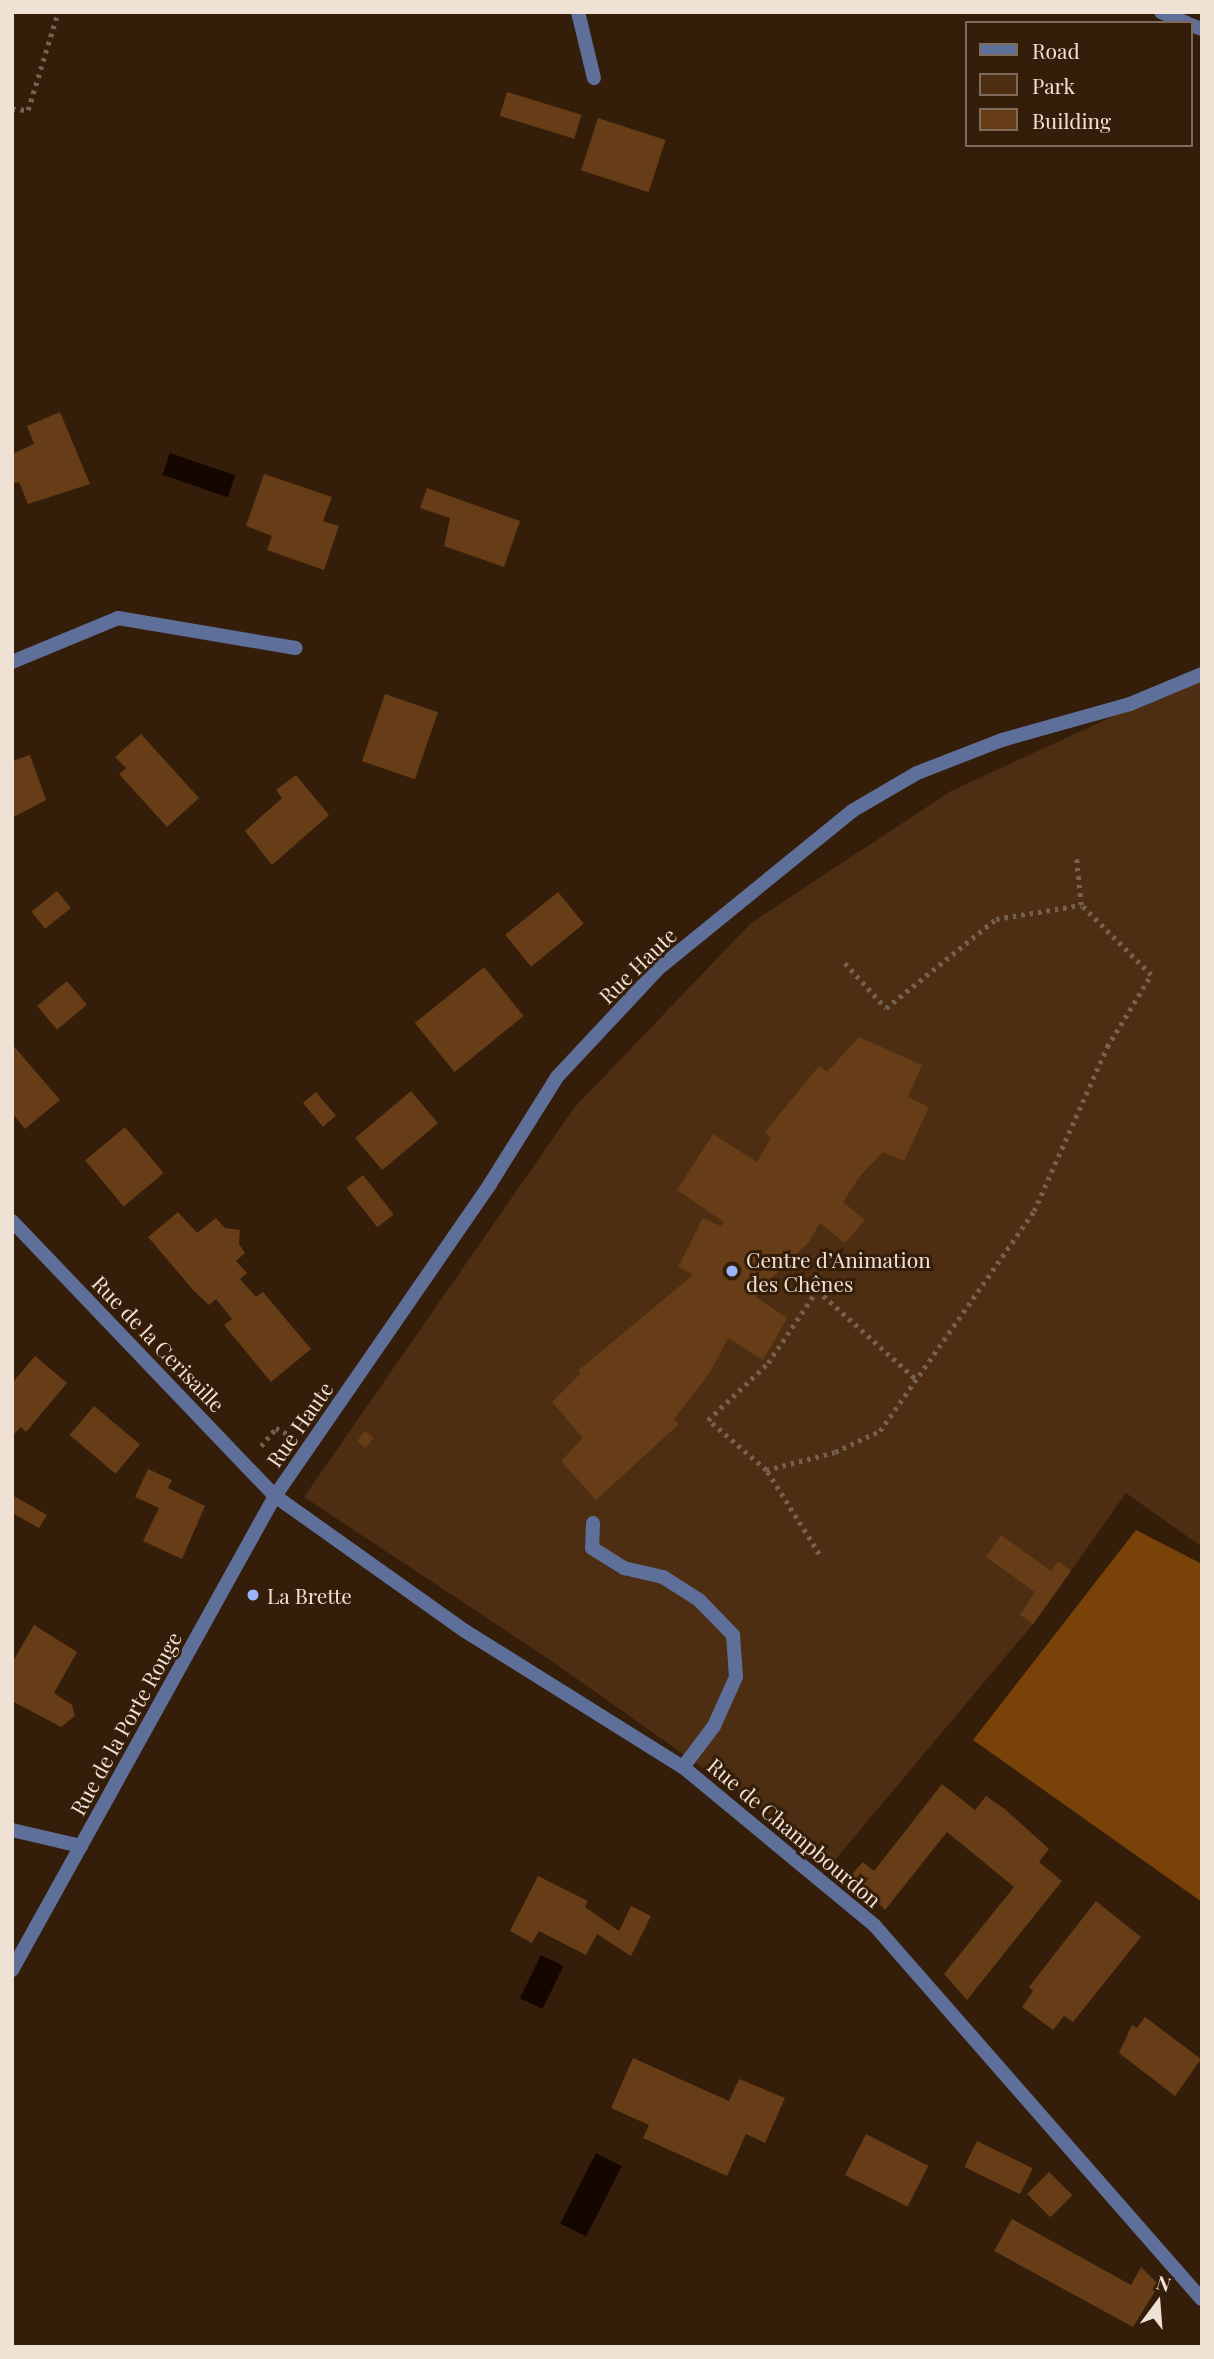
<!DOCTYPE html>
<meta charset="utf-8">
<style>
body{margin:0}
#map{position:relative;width:1214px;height:2359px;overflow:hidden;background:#341d09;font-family:"Playfair Display",serif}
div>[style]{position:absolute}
.green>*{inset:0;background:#4d2e13}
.forest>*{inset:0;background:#784208}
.water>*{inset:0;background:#160600;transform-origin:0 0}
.building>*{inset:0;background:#663d16;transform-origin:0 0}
.path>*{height:4.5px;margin-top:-2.25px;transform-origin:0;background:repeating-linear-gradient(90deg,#75614f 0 3.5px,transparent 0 8.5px)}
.service>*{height:14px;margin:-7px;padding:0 7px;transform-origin:7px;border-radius:7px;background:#5e6f9a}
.minor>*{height:14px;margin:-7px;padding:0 7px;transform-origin:7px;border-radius:7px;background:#5e6f9a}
.tertiary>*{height:14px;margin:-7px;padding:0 7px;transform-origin:7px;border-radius:7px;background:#5e6f9a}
.dots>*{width:19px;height:19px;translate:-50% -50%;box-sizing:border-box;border:4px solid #341d09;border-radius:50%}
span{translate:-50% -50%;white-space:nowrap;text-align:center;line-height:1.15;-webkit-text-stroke:6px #341d09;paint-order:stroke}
.street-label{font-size:21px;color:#f0e1d5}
.poi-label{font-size:21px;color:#f0e1d5}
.left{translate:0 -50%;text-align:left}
.frame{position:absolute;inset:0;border:14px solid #f0e1d5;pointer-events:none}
.legend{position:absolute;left:965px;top:21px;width:228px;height:126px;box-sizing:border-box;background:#341d09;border:2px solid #7f6b5b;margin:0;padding:9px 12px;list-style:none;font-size:21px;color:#f0e1d5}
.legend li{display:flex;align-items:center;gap:14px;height:35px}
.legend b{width:35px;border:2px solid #7f6b5b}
.north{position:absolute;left:1123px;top:2268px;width:70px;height:70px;-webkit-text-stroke:5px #341d09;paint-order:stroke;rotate:16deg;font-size:19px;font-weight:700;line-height:28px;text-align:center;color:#f0e1d5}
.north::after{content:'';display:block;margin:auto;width:24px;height:32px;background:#f0e1d5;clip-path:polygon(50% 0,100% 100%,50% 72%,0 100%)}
</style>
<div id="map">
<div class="green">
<div style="clip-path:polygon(1196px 678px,1202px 683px,1202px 1547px,1126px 1493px,1033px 1624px,834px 1861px,553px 1662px,304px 1497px,574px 1108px,751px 923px,951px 791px)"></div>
</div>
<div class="forest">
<div style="clip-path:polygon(1136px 1530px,1202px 1564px,1202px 1902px,973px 1740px)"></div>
</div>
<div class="water">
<div style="left:170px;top:453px;width:69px;height:23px;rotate:19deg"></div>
<div style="left:541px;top:1955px;width:25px;height:48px;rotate:26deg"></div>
<div style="left:596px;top:2153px;width:29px;height:79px;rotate:27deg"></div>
</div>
<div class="building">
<div style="left:507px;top:92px;width:78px;height:25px;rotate:17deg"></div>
<div style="left:598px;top:118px;width:71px;height:55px;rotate:18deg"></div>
<div style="clip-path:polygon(60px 412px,90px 484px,28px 504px,19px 482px,12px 484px,12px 454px,34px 444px,27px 426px)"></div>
<div style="clip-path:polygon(264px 474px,332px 497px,323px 521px,339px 526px,324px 570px,267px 550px,272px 536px,246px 526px)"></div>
<div style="clip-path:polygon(427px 488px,520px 521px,504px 567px,444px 546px,450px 518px,420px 508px)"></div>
<div style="left:385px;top:694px;width:56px;height:71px;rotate:19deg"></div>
<div style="clip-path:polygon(141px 734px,199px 798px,167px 827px,119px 774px,126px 768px,115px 757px)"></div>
<div style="clip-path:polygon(30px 755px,46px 800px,12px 818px,12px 761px)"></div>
<div style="clip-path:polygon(296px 775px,329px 815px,272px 865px,245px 831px,282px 798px,276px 790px)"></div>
<div style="left:57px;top:891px;width:22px;height:33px;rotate:51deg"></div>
<div style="left:558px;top:892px;width:41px;height:68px;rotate:51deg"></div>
<div style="left:484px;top:967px;width:63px;height:89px;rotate:51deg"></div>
<div style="left:67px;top:981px;width:31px;height:39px;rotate:50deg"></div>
<div style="clip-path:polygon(859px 1037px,922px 1065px,908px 1097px,929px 1107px,904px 1161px,883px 1152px,860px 1176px,843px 1202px,865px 1220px,845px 1243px,820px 1223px,809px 1242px,764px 1285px,756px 1297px,787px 1318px,763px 1360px,728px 1338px,709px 1374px,674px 1419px,679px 1424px,596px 1500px,561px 1461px,583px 1438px,552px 1402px,580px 1374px,579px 1370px,693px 1275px,678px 1267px,703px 1218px,721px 1226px,724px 1222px,677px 1190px,713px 1134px,757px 1162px,771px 1138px,765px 1132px,819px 1066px,827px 1072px)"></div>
<div style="clip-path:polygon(12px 1044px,60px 1100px,25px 1129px,12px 1113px)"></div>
<div style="left:411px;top:1091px;width:42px;height:73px;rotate:50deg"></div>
<div style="left:316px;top:1092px;width:31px;height:17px;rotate:50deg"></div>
<div style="left:125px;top:1127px;width:60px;height:52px;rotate:50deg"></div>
<div style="left:363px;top:1175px;width:50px;height:21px;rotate:52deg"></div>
<div style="clip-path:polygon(178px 1212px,197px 1233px,216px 1218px,225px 1228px,240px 1230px,239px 1244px,245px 1253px,236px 1261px,247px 1273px,240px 1279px,256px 1297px,263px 1292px,311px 1349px,271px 1382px,224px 1325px,232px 1319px,216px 1299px,209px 1305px,194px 1291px,148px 1237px)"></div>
<div style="clip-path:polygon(35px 1356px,67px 1383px,26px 1432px,21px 1427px,12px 1436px,12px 1383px)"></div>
<div style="left:94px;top:1406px;width:60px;height:38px;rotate:40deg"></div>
<div style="left:365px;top:1431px;width:11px;height:13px;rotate:38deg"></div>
<div style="clip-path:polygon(148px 1469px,172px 1480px,168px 1488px,205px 1506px,182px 1559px,143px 1541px,159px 1508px,135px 1497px)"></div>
<div style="clip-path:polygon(12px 1495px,47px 1515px,39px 1528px,12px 1513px)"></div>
<div style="clip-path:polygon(1001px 1535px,1051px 1571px,1058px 1561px,1071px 1571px,1033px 1624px,1020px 1615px,1035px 1592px,986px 1557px)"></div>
<div style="clip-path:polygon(34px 1625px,77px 1652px,54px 1693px,72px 1705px,75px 1716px,61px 1727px,12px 1701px,12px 1663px)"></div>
<div style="clip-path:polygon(942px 1784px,975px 1810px,986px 1796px,1006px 1810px,1049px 1849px,1039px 1862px,1062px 1881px,967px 2000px,944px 1974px,1014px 1887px,947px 1832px,885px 1910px,851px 1875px,863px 1862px,874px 1871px)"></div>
<div style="clip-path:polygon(538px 1876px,588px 1901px,585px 1907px,619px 1931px,631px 1906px,651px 1916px,631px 1956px,597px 1934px,586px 1955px,539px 1931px,532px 1943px,510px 1931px)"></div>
<div style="clip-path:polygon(1096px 1901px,1141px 1937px,1073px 2022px,1064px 2016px,1053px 2030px,1022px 2007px,1033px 1991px,1029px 1987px)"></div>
<div style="clip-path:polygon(1145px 2017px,1201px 2059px,1175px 2096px,1119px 2053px,1132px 2025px,1137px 2028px)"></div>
<div style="clip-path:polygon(633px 2058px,729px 2101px,739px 2079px,785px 2098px,765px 2143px,746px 2134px,727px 2176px,643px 2138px,649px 2125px,611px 2108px)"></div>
<div style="left:866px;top:2134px;width:70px;height:46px;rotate:27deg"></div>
<div style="left:977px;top:2141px;width:62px;height:29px;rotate:26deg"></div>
<div style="left:1049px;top:2172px;width:33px;height:31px;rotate:45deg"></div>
<div style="clip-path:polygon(1012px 2219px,1131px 2285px,1141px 2267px,1159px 2285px,1133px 2327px,994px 2251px)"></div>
</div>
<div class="path">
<div style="left:12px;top:109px;width:16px;rotate:4deg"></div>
<div style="left:28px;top:110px;width:102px;rotate:-73deg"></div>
<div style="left:845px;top:963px;width:61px;rotate:47.7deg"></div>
<div style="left:886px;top:1008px;width:141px;rotate:-39deg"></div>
<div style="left:996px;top:919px;width:86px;rotate:-9.4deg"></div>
<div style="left:261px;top:1446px;width:23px;rotate:-50deg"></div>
<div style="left:276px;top:1428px;width:13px;rotate:27deg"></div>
<div style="left:766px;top:1470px;width:71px;rotate:-14.6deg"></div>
<div style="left:835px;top:1452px;width:50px;rotate:-25deg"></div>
<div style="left:880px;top:1431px;width:269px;rotate:-55deg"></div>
<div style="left:1034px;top:1211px;width:180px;rotate:-66deg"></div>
<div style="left:1107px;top:1047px;width:84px;rotate:-58.6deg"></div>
<div style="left:1151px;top:975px;width:99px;rotate:-135deg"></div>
<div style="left:1081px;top:905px;width:50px;rotate:-95.7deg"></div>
<div style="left:819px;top:1554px;width:99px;rotate:-122.2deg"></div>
<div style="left:766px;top:1470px;width:77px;rotate:-139.2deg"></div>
<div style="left:708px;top:1420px;width:83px;rotate:-43.5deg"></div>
<div style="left:768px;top:1363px;width:88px;rotate:-56.1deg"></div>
<div style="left:817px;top:1290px;width:133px;rotate:42deg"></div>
</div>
<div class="service">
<div style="left:578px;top:12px;width:68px;rotate:76.4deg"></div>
<div style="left:593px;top:1523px;width:25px;rotate:92deg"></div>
<div style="left:592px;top:1548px;width:38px;rotate:32deg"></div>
<div style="left:624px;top:1568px;width:40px;rotate:13deg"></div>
<div style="left:663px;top:1577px;width:43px;rotate:32.6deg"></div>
<div style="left:699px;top:1600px;width:49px;rotate:45.8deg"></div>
<div style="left:733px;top:1635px;width:42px;rotate:85.9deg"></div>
<div style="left:736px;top:1677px;width:54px;rotate:114.2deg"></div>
<div style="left:714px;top:1726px;width:51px;rotate:127.1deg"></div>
</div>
<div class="minor">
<div style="left:1161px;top:12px;width:28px;rotate:23deg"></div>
<div style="left:1191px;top:25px;width:12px;rotate:20deg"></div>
<div style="left:12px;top:662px;width:115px;rotate:-22.5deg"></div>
<div style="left:118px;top:618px;width:180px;rotate:9.6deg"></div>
<div style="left:275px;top:1496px;width:233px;rotate:35.4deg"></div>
<div style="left:465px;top:1631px;width:257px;rotate:32deg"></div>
<div style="left:683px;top:1767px;width:249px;rotate:39.6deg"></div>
<div style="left:875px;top:1926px;width:496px;rotate:48.8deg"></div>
<div style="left:12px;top:1830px;width:71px;rotate:13.1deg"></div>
</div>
<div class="tertiary">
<div style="left:12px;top:1221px;width:381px;rotate:46.3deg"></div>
<div style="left:12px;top:1970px;width:542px;rotate:-60.98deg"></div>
<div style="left:275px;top:1496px;width:379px;rotate:-55.4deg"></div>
<div style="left:490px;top:1184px;width:126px;rotate:-57.9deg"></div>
<div style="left:557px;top:1077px;width:149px;rotate:-46.9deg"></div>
<div style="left:659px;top:968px;width:249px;rotate:-39.1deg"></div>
<div style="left:852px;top:811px;width:75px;rotate:-30.3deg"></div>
<div style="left:917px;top:773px;width:91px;rotate:-21.2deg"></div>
<div style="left:1002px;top:740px;width:133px;rotate:-15.7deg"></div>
<div style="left:1130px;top:704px;width:78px;rotate:-22.6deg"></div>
</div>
<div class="dots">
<div style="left:732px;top:1271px;background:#9ab5fd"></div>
<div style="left:253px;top:1595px;background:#9ab5fd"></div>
</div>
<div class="street-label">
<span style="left:637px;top:965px;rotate:-44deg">Rue Haute</span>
<span style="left:159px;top:1343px;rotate:46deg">Rue de la Cerisaille</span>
<span style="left:299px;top:1424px;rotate:-55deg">Rue Haute</span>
<span style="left:125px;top:1723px;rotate:-61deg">Rue de la Porte Rouge</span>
<span style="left:795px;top:1832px;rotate:40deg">Rue de Champbourdon</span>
</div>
<div class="poi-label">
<span class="left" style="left:746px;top:1271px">Centre d’Animation<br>des Chênes</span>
<span class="left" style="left:267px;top:1595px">La Brette</span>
</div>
<div class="frame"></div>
<ul class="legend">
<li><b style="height:9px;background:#5e6f9a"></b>Road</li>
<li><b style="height:19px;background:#4d2e13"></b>Park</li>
<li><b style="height:19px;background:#663d16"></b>Building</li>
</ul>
<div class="north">N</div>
</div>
